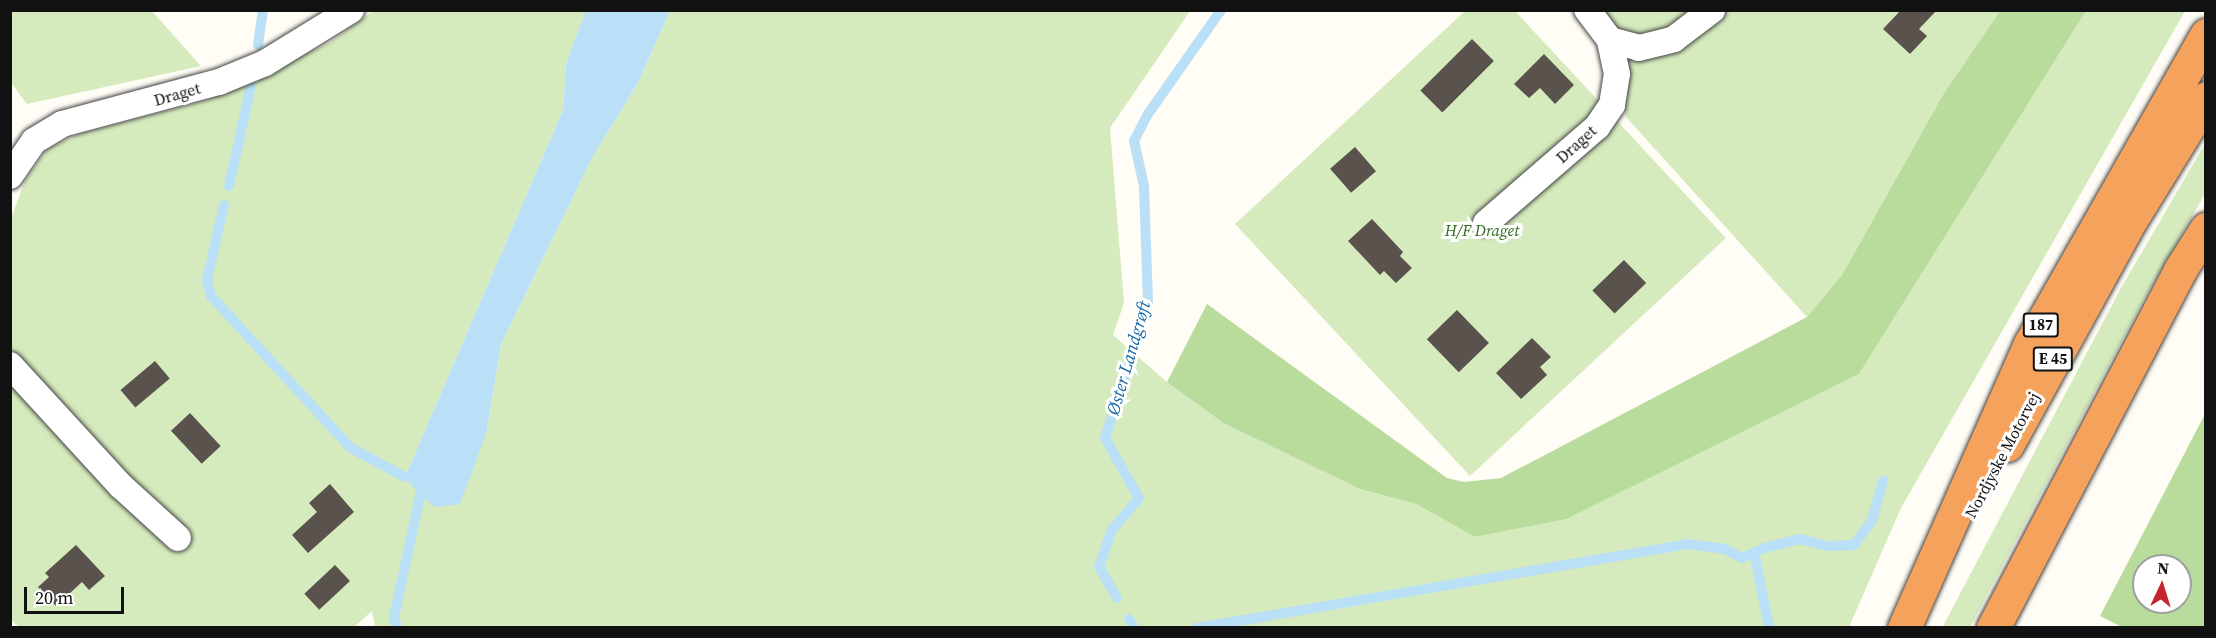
<!DOCTYPE html>
<meta charset="utf-8">
<style>
body{margin:0}
#map{position:relative;width:2216px;height:638px;overflow:hidden;background:#fffdf5;font-family:"Source Serif 4",serif}
div>[style]{position:absolute}
.green>*{inset:0;background:#d5ebbd}
.forest>*{inset:0;background:#b9dc9c}
.water>*{inset:0;background:#b9e0f7}
.stream>*{height:10px;margin:-5px;padding:0 5px;transform-origin:5px;border-radius:5px;background:#b9e0f7}
.building>*{inset:0;background:#5a524d;transform-origin:0 0}
.roads{filter:drop-shadow(0 0 2px #444) drop-shadow(0 0 2px #444)}
.minor>*{height:26px;margin:-13px;padding:0 13px;transform-origin:13px;border-radius:13px;background:#fff}
.motorway>*{height:33px;margin:-16.5px;padding:0 16.5px;transform-origin:16.5px;border-radius:16.5px;background:#f5a25d}
span{translate:-50% -50%;white-space:nowrap;text-align:center;line-height:1.15;-webkit-text-stroke:6px #fff;paint-order:stroke}
.shield-label span{padding:2px 4px;background:#fff;border:2px solid;border-radius:4px;-webkit-text-stroke-width:0}
.shield-label{font-size:15px;color:#111;font-weight:700}
.street-label{font-size:16px;color:#111}
.park-label{font-size:16px;color:#2f6b1f;font-style:italic}
.water-label{font-size:18px;color:#1768a6;font-style:italic}
.frame{position:absolute;inset:0;border:12px solid #111;pointer-events:none}
.north{position:absolute;left:2132px;top:554px;width:60px;height:60px;box-sizing:border-box;background:#fff;border:2px solid #a0a0a0;border-radius:50%;rotate:4deg;font-size:16px;font-weight:700;line-height:24px;text-align:center;color:#111}
.north::after{content:'';display:block;margin:auto;width:21px;height:27px;background:#c4262e;clip-path:polygon(50% 0,100% 100%,50% 72%,0 100%)}
.scale{position:absolute;left:24px;top:587px;width:100px;height:27px;box-sizing:border-box;border:3px solid #111;border-top:0;padding-left:8px;font-size:18px;line-height:21px;white-space:nowrap;color:#111;-webkit-text-stroke:4px #fff;paint-order:stroke}
</style>
<div id="map">
<div class="green">
<div style="clip-path:polygon(11px 10px,152px 11px,201px 66px,27px 104px,11px 83px)"></div>
<div style="clip-path:polygon(1514px 10px,1726px 238px,1470px 476px,1235px 224px,1465px 11px)"></div>
<div style="clip-path:polygon(373px 11px,586px 11px,566px 64px,563px 110px,405px 477px,486px 434px,501px 344px,593px 156px,638px 83px,670px 11px,1190px 11px,1110px 128px,1124px 303px,1113px 335px,1167px 382px,1223px 423px,1360px 489px,1416px 504px,1475px 537px,1567px 519px,1859px 374px,2086px 11px,2185px 11px,1901px 508px,1849px 627px,375px 628px,372px 611px,353px 628px,19px 627px,10px 619px,10px 373px,66px 410px,11px 348px,11px 218px,25px 181px,48px 148px,79px 134px,208px 100px,329px 43px)"></div>
<div style="clip-path:polygon(1597px 11px,2001px 11px,1944px 93px,1842px 275px,1807px 317px,1626px 117px,1611px 28px)"></div>
<div style="clip-path:polygon(2205px 144px,2205px 194px,2144px 299px,1970px 627px,1942px 628px,2121px 288px)"></div>
</div>
<div class="forest">
<div style="clip-path:polygon(2001px 10px,2086px 11px,1859px 374px,1567px 519px,1475px 537px,1416px 504px,1360px 489px,1223px 423px,1167px 382px,1207px 304px,1447px 478px,1464px 482px,1501px 478px,1807px 317px,1842px 275px,1944px 93px)"></div>
<div style="clip-path:polygon(evenodd,2205px 414px,2205px 627px,2122px 627px,2100px 616px,2205px 414px,2144px 566px,2180px 566px,2180px 602px,2144px 602px,2144px 566px)"></div>
</div>
<div class="water">
<div style="clip-path:polygon(586px 10px,670px 11px,638px 83px,593px 156px,501px 344px,486px 434px,460px 504px,436px 507px,420px 496px,405px 477px,563px 110px,566px 64px)"></div>
</div>
<div class="stream">
<div style="left:258px;top:45px;width:35px;rotate:-82deg"></div>
<div style="left:229px;top:186px;width:102px;rotate:-77.6deg"></div>
<div style="left:224px;top:205px;width:77px;rotate:102.8deg"></div>
<div style="left:207px;top:280px;width:16px;rotate:76deg"></div>
<div style="left:211px;top:296px;width:207px;rotate:47.4deg"></div>
<div style="left:351px;top:448px;width:61px;rotate:28.2deg"></div>
<div style="left:1754px;top:552px;width:77px;rotate:78.8deg"></div>
<div style="left:1117px;top:598px;width:36px;rotate:-120deg"></div>
<div style="left:1099px;top:567px;width:39px;rotate:-71deg"></div>
<div style="left:1112px;top:530px;width:42px;rotate:-49.8deg"></div>
<div style="left:1139px;top:498px;width:69px;rotate:-119.5deg"></div>
<div style="left:1105px;top:438px;width:143px;rotate:-72.5deg"></div>
<div style="left:1148px;top:302px;width:116px;rotate:-92deg"></div>
<div style="left:1144px;top:186px;width:46px;rotate:-102.5deg"></div>
<div style="left:1134px;top:141px;width:30px;rotate:-63deg"></div>
<div style="left:1148px;top:114px;width:127px;rotate:-54.9deg"></div>
<div style="left:1129px;top:619px;width:10px;rotate:61deg"></div>
<div style="left:397px;top:628px;width:11px;rotate:-105deg"></div>
<div style="left:394px;top:617px;width:124px;rotate:-77.9deg"></div>
<div style="left:1197px;top:628px;width:496px;rotate:-9.7deg"></div>
<div style="left:1686px;top:544px;width:39px;rotate:7deg"></div>
<div style="left:1725px;top:549px;width:19px;rotate:28deg"></div>
<div style="left:1742px;top:558px;width:24px;rotate:-24deg"></div>
<div style="left:1764px;top:548px;width:37px;rotate:-14deg"></div>
<div style="left:1800px;top:539px;width:28px;rotate:15deg"></div>
<div style="left:1827px;top:546px;width:27px;rotate:-2deg"></div>
<div style="left:1854px;top:545px;width:31px;rotate:-54deg"></div>
<div style="left:1872px;top:520px;width:41px;rotate:-74.2deg"></div>
</div>
<div class="building">
<div style="clip-path:polygon(1901px 10px,1937px 10px,1919px 29px,1927px 36px,1910px 54px,1883px 29px)"></div>
<div style="left:1472px;top:39px;width:31px;height:73px;rotate:45deg"></div>
<div style="clip-path:polygon(1544px 54px,1574px 85px,1555px 104px,1540px 88px,1529px 98px,1514px 84px)"></div>
<div style="left:1355px;top:147px;width:32px;height:33px;rotate:49deg"></div>
<div style="clip-path:polygon(1372px 219px,1403px 252px,1400px 256px,1412px 268px,1396px 283px,1384px 271px,1380px 275px,1348px 241px)"></div>
<div style="left:1624px;top:260px;width:32px;height:44px;rotate:46deg"></div>
<div style="left:1457px;top:310px;width:46px;height:42px;rotate:46deg"></div>
<div style="clip-path:polygon(1532px 338px,1551px 357px,1540px 367px,1547px 375px,1521px 399px,1496px 373px)"></div>
<div style="left:155px;top:361px;width:23px;height:45px;rotate:50deg"></div>
<div style="left:190px;top:413px;width:45px;height:26px;rotate:47deg"></div>
<div style="clip-path:polygon(330px 484px,354px 512px,308px 553px,292px 535px,317px 512px,309px 503px)"></div>
<div style="clip-path:polygon(76px 545px,105px 576px,89px 590px,82px 582px,56px 606px,38px 587px,49px 577px,45px 573px)"></div>
<div style="left:335px;top:565px;width:22px;height:42px;rotate:47deg"></div>
</div>
<div class="roads">
<div class="minor">
<div style="left:1610px;top:40px;width:30px;rotate:15deg"></div>
<div style="left:1639px;top:48px;width:36px;rotate:-14deg"></div>
<div style="left:1674px;top:39px;width:48px;rotate:-37.3deg"></div>
<div style="left:10px;top:176px;width:42px;rotate:-55.6deg"></div>
<div style="left:34px;top:141px;width:33px;rotate:-31deg"></div>
<div style="left:62px;top:124px;width:163px;rotate:-15deg"></div>
<div style="left:219px;top:82px;width:50px;rotate:-22.4deg"></div>
<div style="left:265px;top:63px;width:101px;rotate:-31.6deg"></div>
<div style="left:1486px;top:223px;width:147px;rotate:-40.9deg"></div>
<div style="left:1597px;top:127px;width:27px;rotate:-56deg"></div>
<div style="left:1612px;top:105px;width:31px;rotate:-81deg"></div>
<div style="left:1617px;top:74px;width:35px;rotate:-102deg"></div>
<div style="left:1610px;top:40px;width:38px;rotate:-127deg"></div>
<div style="left:10px;top:365px;width:164px;rotate:47.5deg"></div>
<div style="left:121px;top:486px;width:77px;rotate:42.4deg"></div>
</div>
<div class="motorway">
<div style="left:2007px;top:445px;width:259px;rotate:-61.2deg"></div>
<div style="left:2132px;top:218px;width:141px;rotate:-58.3deg"></div>
<div style="left:1904px;top:628px;width:311px;rotate:-66.1deg"></div>
<div style="left:2030px;top:344px;width:356px;rotate:-60.3deg"></div>
<div style="left:1993px;top:628px;width:404px;rotate:-62.4deg"></div>
<div style="left:2180px;top:270px;width:49px;rotate:-57.6deg"></div>
</div>
</div>
<div class="shield-label">
<span style="left:2041px;top:325px">187</span>
<span style="left:2053px;top:359px">E 45</span>
</div>
<div class="street-label">
<span style="left:177px;top:94px;rotate:-16deg">Draget</span>
<span style="left:1576px;top:144px;rotate:-42deg">Draget</span>
<span style="left:2002px;top:455px;rotate:-62deg">Nordjyske Motorvej</span>
</div>
<div class="park-label">
<span style="left:1482px;top:230px">H/F Draget</span>
</div>
<div class="water-label">
<span style="left:1129px;top:358px;rotate:-74deg">Øster Landgrøft</span>
</div>
<div class="frame"></div>
<div class="north">N</div>
<div class="scale">20 m</div>
</div>
